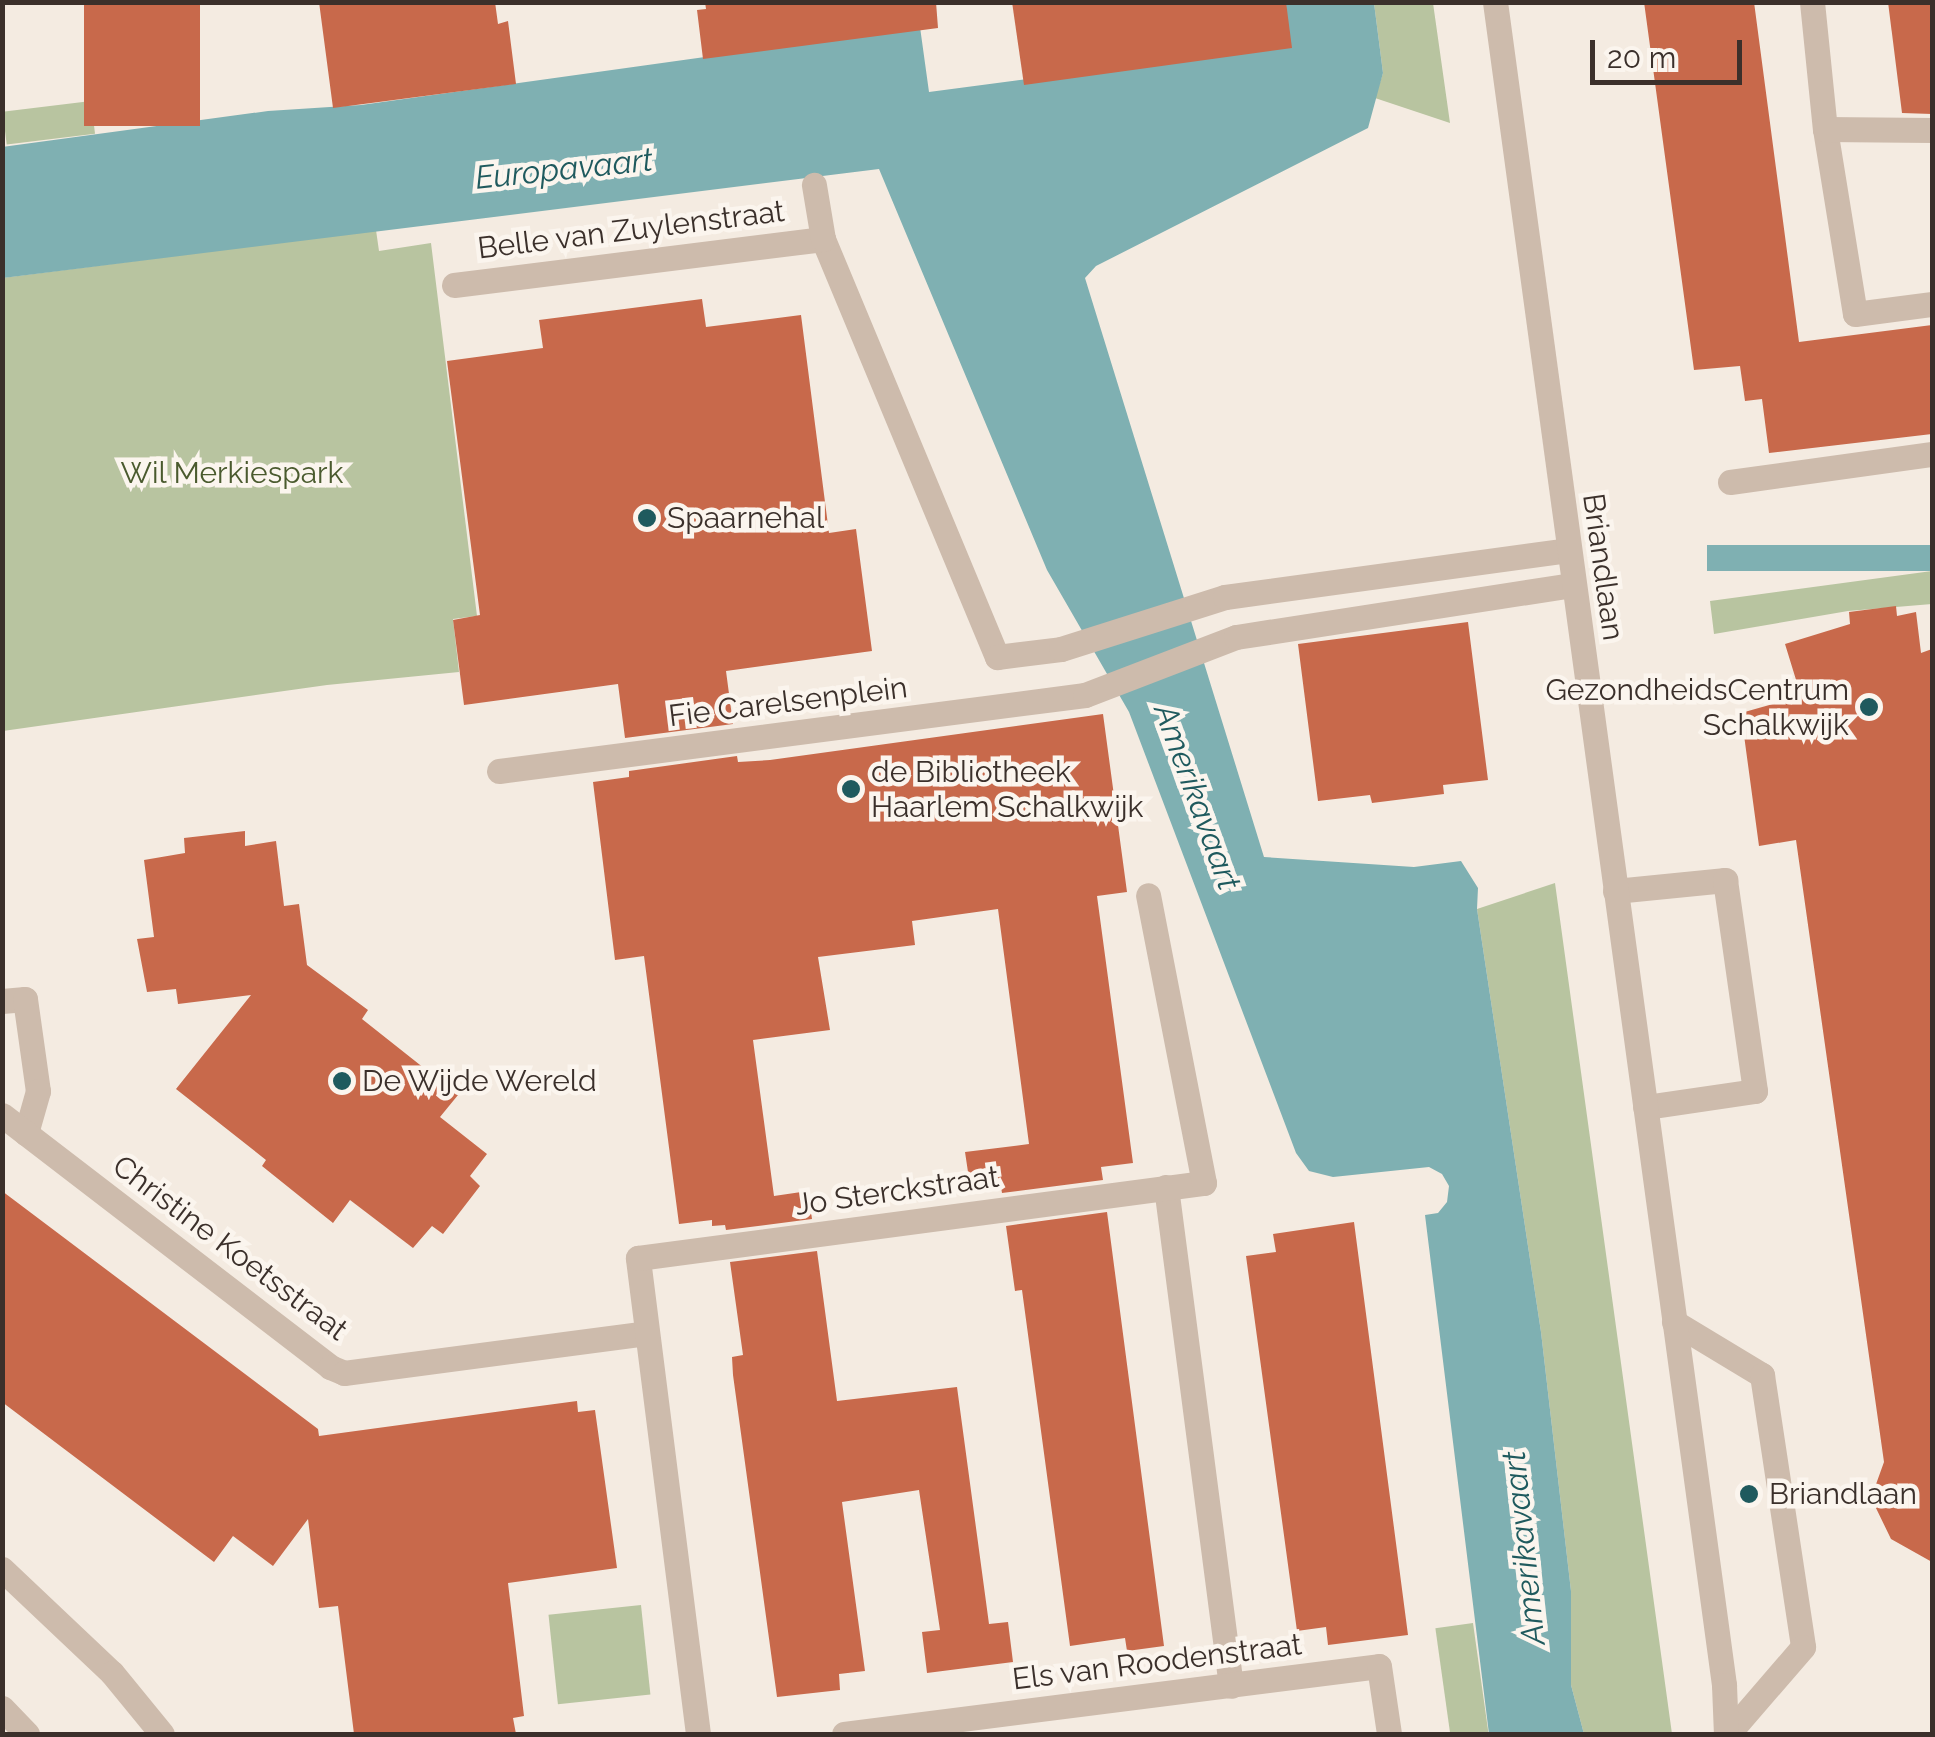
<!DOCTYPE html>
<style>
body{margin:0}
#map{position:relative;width:1935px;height:1737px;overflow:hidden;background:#f4ebe1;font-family:Raleway,sans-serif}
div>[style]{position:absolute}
.green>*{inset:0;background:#b8c4a0;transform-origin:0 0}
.water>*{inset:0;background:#7fb0b2;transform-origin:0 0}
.building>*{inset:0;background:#c8694b;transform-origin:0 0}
.service>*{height:25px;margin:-12.5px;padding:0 12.5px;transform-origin:12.5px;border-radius:12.5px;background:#cdbbac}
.pedestrian>*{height:25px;margin:-12.5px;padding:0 12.5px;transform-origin:12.5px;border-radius:12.5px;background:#cdbbac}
.minor>*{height:25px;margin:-12.5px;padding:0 12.5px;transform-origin:12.5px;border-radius:12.5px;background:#cdbbac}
.tertiary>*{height:25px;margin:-12.5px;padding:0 12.5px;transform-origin:12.5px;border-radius:12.5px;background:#cdbbac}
.dots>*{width:28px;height:28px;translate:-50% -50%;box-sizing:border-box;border:5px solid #fbf5ee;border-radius:50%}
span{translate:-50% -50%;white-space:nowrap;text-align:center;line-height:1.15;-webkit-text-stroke:9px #fbf5ee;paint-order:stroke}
.street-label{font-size:30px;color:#3b302b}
.park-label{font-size:30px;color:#4a5a2e}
.poi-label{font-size:30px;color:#3b302b}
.left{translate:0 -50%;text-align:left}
.right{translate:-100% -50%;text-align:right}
.water-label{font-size:32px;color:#1f5a5e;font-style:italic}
.frame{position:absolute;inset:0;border:5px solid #3b302b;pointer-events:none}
.scale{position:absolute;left:1590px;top:40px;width:152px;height:45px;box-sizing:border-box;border:5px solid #3b302b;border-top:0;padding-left:12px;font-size:30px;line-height:35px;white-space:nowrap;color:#3b302b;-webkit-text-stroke:8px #fbf5ee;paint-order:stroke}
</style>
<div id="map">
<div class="green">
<div style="clip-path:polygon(1374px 3px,1433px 3px,1450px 123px,1375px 98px,1383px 73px)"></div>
<div style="left:91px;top:101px;width:33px;height:89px;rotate:83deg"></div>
<div style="clip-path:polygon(376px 230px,379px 251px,431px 243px,477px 616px,453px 619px,459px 672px,327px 685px,3px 731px,2px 278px)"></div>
<div style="clip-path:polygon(1932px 571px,1932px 604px,1848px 611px,1714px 634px,1710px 601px)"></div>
<div style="clip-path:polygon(1555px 883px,1672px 1734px,1584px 1734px,1571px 1685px,1571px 1591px,1541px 1332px,1477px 909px)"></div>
<div style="left:641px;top:1605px;width:90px;height:93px;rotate:84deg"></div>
<div style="left:1473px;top:1623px;width:112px;height:38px;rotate:82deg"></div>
</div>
<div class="water">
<div style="clip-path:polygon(1283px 3px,1374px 3px,1383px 73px,1368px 128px,1096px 266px,1085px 278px,1264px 857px,1414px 867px,1461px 861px,1478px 888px,1477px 909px,1541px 1332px,1571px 1591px,1571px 1685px,1584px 1734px,1489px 1734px,1425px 1215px,1438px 1213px,1447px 1202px,1449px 1186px,1442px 1174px,1429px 1167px,1333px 1177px,1309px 1171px,1296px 1153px,1129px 712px,1047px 570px,879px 169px,3px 278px,2px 147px,268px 111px,361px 105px,920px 27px,929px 92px,1287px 45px)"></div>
<div style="left:1932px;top:545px;width:26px;height:225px;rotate:90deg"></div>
</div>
<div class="building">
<div style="left:84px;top:2px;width:116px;height:124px"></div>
<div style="clip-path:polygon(319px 2px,495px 2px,498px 24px,508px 21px,516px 84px,333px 108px)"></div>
<div style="clip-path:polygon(705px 2px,936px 2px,938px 28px,703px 59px,697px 10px,706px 9px)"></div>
<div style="clip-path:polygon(1012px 2px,1286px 2px,1292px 48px,1024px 85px)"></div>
<div style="clip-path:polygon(1644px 2px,1754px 2px,1799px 342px,1932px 325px,1932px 434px,1769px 453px,1762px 399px,1745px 401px,1740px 366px,1694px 370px)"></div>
<div style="clip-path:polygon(1888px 2px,1932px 2px,1932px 114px,1902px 113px)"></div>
<div style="clip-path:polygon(702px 299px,706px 327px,801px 315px,829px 533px,856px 529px,872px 651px,726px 671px,733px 724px,625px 738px,618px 684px,464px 705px,453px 620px,480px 615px,447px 361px,543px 348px,539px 320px)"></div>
<div style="clip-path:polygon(1896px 606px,1897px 616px,1916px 612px,1921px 653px,1932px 649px,1932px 1562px,1891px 1539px,1875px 1506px,1875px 1487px,1884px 1462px,1796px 840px,1759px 846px,1741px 713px,1801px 696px,1785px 644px,1850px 624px,1849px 612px)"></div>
<div style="clip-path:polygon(1468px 622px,1488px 780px,1443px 785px,1444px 794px,1372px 803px,1370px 795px,1318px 801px,1298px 644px)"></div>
<div style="clip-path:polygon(1103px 714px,1127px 892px,1097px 896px,1133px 1163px,1101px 1167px,1103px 1180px,1002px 1193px,1001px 1187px,971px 1192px,965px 1152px,1029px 1144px,998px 909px,912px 921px,915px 945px,818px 957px,830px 1030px,753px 1040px,774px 1196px,808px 1191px,812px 1219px,726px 1230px,725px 1225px,712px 1226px,712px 1220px,679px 1224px,644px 956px,615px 960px,593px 782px,629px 777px,629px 771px,737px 756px,738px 762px,770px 760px)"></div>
<div style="clip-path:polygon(245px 831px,245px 846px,276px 841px,284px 906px,299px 904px,307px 965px,368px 1010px,362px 1019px,458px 1095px,440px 1117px,487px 1154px,470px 1176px,480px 1186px,443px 1234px,432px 1226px,413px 1248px,350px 1200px,333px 1223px,262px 1166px,266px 1160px,176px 1089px,251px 995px,178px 1004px,176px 989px,147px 992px,137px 939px,154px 937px,144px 860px,185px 853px,184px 838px)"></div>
<div style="clip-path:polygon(2px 1191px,318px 1429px,319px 1436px,577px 1401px,578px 1412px,595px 1410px,617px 1568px,508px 1583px,524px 1716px,513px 1718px,516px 1734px,354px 1734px,338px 1606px,319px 1608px,308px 1519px,273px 1566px,233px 1536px,214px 1562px,2px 1402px)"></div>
<div style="clip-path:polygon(1107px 1212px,1164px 1646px,1127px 1651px,1125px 1638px,1070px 1646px,1022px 1290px,1015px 1291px,1006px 1226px)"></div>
<div style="clip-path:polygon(1354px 1222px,1408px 1635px,1328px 1645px,1326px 1627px,1297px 1631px,1246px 1256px,1276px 1252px,1273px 1234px)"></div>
<div style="clip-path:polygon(817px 1251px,837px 1401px,957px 1387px,989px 1624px,1008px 1622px,1013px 1662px,927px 1673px,922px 1632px,940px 1630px,919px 1490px,842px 1502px,865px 1671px,839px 1674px,840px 1690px,777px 1697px,733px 1375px,732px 1357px,743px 1355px,730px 1262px)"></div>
</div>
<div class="service">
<div style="left:1825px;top:129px;width:187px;rotate:80.8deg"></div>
<div style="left:1855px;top:314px;width:78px;rotate:-7.4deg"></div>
<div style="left:1730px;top:482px;width:204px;rotate:-7.9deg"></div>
<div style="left:1615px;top:891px;width:111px;rotate:-5.7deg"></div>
<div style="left:1725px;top:880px;width:213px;rotate:81.9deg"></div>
<div style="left:1755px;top:1091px;width:111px;rotate:171.7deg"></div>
<div style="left:1674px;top:1322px;width:103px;rotate:31.1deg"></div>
<div style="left:1762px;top:1375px;width:275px;rotate:81.4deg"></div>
<div style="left:1803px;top:1647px;width:115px;rotate:130.8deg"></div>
</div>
<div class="pedestrian">
<div style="left:499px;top:771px;width:591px;rotate:-7.39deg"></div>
<div style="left:1085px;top:695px;width:162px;rotate:-21deg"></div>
<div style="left:1236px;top:637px;width:341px;rotate:-8.8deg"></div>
</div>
<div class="minor">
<div style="left:1812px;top:2px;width:128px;rotate:84.2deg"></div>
<div style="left:1825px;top:129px;width:107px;rotate:0.5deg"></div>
<div style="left:823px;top:239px;width:453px;rotate:67.4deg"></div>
<div style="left:997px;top:657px;width:64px;rotate:-7.1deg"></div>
<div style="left:1061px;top:649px;width:172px;rotate:-17.6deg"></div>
<div style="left:1225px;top:597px;width:346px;rotate:-7.8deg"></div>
<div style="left:454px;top:285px;width:372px;rotate:-7.1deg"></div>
<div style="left:823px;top:239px;width:55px;rotate:-99.5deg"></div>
<div style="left:2px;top:1001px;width:23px;rotate:-5deg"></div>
<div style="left:25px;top:999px;width:93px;rotate:82deg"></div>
<div style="left:38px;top:1091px;width:44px;rotate:105.9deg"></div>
<div style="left:2px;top:1115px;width:414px;rotate:37.5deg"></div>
<div style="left:330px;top:1367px;width:15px;rotate:23deg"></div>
<div style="left:344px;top:1373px;width:305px;rotate:-7.5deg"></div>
<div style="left:1166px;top:1187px;width:503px;rotate:82.58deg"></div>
<div style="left:698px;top:1734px;width:480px;rotate:-97.2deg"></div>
<div style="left:638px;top:1258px;width:571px;rotate:-7.55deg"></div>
<div style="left:1204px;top:1183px;width:293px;rotate:-101deg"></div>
<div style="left:844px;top:1734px;width:539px;rotate:-7.24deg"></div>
<div style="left:1379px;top:1666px;width:69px;rotate:81.6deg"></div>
</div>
<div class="tertiary">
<div style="left:1495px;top:2px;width:1699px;rotate:82.25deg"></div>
<div style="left:1724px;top:1685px;width:49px;rotate:87.7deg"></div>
<div style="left:2px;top:1569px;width:151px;rotate:43.4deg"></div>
<div style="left:112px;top:1673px;width:79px;rotate:50.7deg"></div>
<div style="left:2px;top:1708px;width:36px;rotate:46deg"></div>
</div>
<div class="dots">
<div style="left:647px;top:518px;background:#1f5a5e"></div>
<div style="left:1869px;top:707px;background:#1f5a5e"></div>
<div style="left:851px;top:789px;background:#1f5a5e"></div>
<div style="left:342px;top:1081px;background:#1f5a5e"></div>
<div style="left:1749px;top:1494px;background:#1f5a5e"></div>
</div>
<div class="street-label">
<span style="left:631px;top:230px;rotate:-7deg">Belle van Zuylenstraat</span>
<span style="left:1603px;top:567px;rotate:82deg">Briandlaan</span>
<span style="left:788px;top:702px;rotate:-7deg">Fie Carelsenplein</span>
<span style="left:897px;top:1191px;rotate:-8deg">Jo Sterckstraat</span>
<span style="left:230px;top:1248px;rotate:37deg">Christine Koetsstraat</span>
<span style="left:1157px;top:1662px;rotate:-7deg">Els van Roodenstraat</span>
</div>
<div class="park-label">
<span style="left:232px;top:473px">Wil Merkiespark</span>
</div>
<div class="poi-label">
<span class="left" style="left:667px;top:518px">Spaarnehal</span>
<span class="right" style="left:1849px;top:707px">GezondheidsCentrum<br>Schalkwijk</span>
<span class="left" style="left:871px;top:789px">de Bibliotheek<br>Haarlem Schalkwijk</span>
<span class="left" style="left:362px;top:1081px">De Wijde Wereld</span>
<span class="left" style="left:1769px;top:1494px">Briandlaan</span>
</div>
<div class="water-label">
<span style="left:564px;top:169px;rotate:-6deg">Europavaart</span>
<span style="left:1197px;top:797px;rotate:70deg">Amerikavaart</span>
<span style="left:1524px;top:1548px;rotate:-96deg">Amerikavaart</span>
</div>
<div class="frame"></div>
<div class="scale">20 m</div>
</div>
